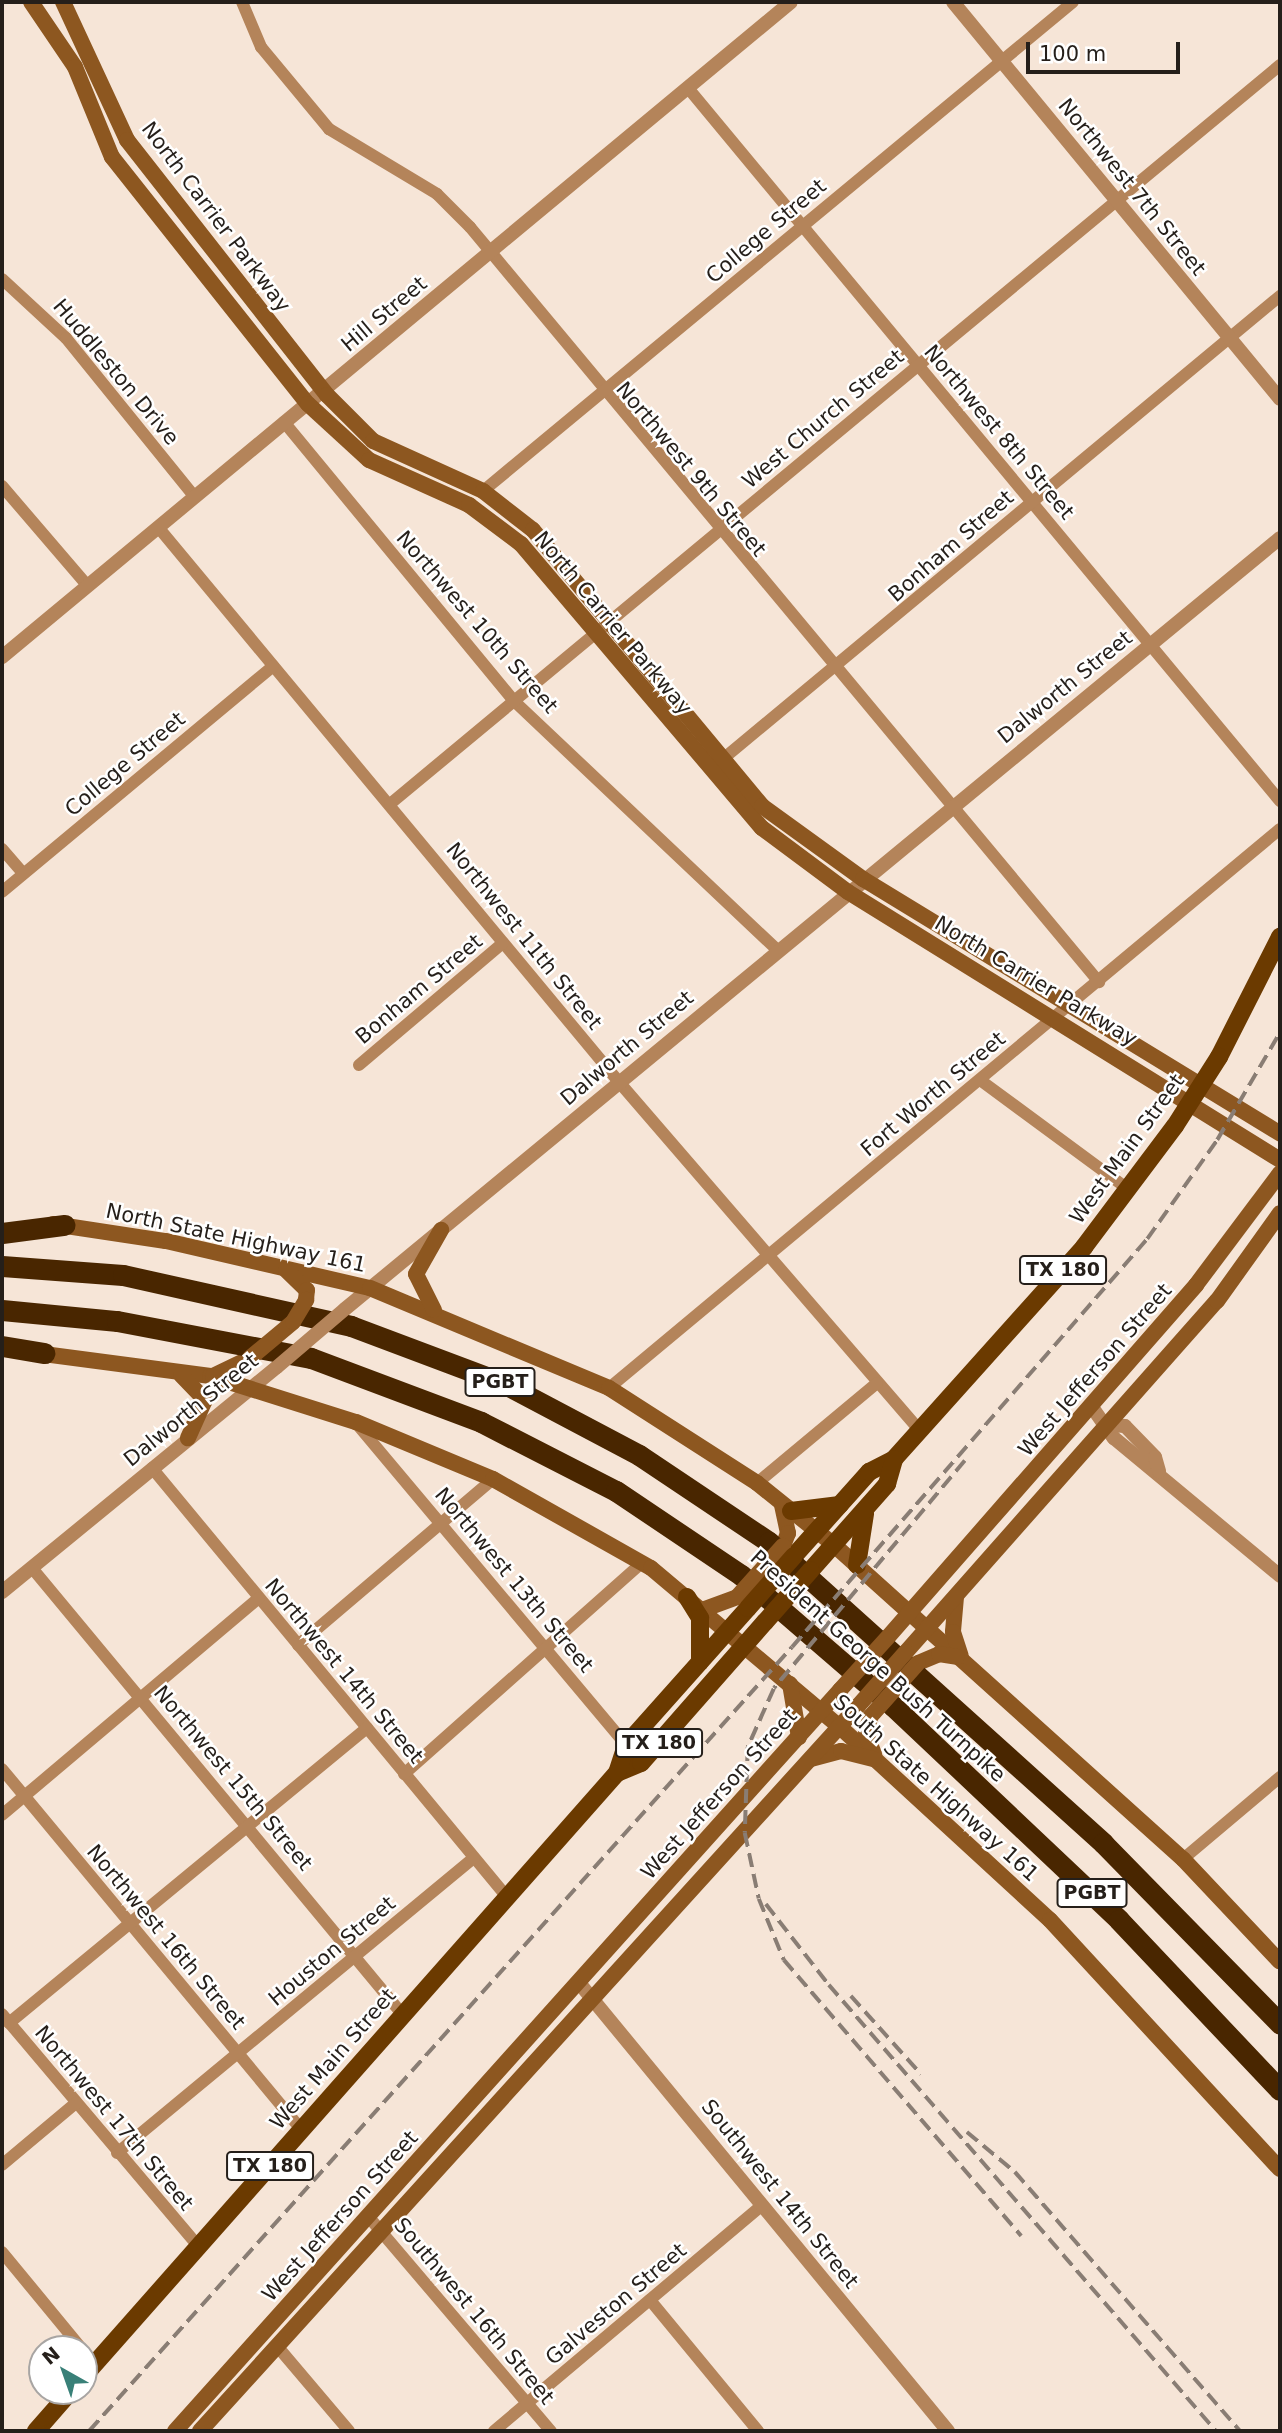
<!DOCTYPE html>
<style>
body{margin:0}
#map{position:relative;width:1282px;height:2433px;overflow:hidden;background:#f6e5d7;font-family:"DejaVu Sans",sans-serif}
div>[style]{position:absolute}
.minor>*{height:12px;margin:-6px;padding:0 6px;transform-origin:6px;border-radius:6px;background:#b4845a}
.tertiary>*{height:14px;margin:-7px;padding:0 7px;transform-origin:7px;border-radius:7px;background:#b4845a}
.secondary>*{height:16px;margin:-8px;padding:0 8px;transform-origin:8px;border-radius:8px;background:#8d5720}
.primary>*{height:18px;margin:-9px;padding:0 9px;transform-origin:9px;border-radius:9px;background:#6b3a00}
.motorway>*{height:21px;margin:-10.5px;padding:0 10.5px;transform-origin:10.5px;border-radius:10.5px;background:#492600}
.rail>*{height:3.5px;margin-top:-1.75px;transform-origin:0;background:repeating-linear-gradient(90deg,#897d74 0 14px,transparent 0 21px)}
.tertiary-bridge>*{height:14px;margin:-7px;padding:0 7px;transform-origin:7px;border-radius:7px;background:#b4845a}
.secondary-bridge>*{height:16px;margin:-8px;padding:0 8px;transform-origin:8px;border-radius:8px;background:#8d5720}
.primary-bridge>*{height:18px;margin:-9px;padding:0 9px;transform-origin:9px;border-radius:9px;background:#6b3a00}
span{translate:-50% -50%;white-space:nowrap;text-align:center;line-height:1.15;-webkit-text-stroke:5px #fff;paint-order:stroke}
.shield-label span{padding:2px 5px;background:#fff;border:2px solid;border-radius:5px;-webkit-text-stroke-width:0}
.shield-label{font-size:19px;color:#251f1a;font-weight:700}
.street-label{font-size:21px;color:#251f1a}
.frame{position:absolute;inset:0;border:4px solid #251f1a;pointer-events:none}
.north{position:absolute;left:28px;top:2335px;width:70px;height:70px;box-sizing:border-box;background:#fff;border:2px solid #a8a5a3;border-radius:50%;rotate:320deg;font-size:19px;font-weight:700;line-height:28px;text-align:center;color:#251f1a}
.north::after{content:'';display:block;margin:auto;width:24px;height:32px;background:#398078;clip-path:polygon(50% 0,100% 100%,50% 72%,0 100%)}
.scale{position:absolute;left:1026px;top:42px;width:154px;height:32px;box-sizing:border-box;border:4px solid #251f1a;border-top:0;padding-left:9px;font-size:21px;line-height:24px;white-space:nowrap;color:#251f1a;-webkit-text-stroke:5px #fff;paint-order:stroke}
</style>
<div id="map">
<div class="minor">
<div style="left:242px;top:2px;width:49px;rotate:67.1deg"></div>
<div style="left:261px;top:47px;width:107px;rotate:50.3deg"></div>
<div style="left:329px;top:129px;width:126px;rotate:31deg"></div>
<div style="left:437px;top:194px;width:47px;rotate:45deg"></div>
<div style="left:470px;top:227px;width:983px;rotate:50.2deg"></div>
<div style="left:688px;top:88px;width:927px;rotate:50.3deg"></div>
<div style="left:2px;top:279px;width:87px;rotate:42.7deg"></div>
<div style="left:66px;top:338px;width:203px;rotate:51deg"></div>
<div style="left:284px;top:422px;width:362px;rotate:50.5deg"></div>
<div style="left:514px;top:701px;width:362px;rotate:43.4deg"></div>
<div style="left:2px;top:486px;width:130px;rotate:49.4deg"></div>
<div style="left:483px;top:491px;width:766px;rotate:-39.65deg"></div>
<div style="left:158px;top:527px;width:721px;rotate:50.29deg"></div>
<div style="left:619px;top:1082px;width:459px;rotate:49.2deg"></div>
<div style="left:718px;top:763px;width:731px;rotate:-39.73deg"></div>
<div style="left:390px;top:804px;width:1157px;rotate:-39.7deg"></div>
<div style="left:2px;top:849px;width:32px;rotate:49deg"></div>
<div style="left:2px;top:892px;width:353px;rotate:-39.8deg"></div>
<div style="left:359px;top:1065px;width:189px;rotate:-40.3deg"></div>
<div style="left:980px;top:1080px;width:185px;rotate:36.4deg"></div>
<div style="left:609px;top:1388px;width:873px;rotate:-39.8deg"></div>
<div style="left:356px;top:1423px;width:444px;rotate:50deg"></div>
<div style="left:152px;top:1468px;width:557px;rotate:50.39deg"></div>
<div style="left:757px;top:1483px;width:156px;rotate:-39.8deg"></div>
<div style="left:32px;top:1568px;width:581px;rotate:50.31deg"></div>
<div style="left:298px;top:1645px;width:256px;rotate:-40.4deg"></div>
<div style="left:2px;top:1769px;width:469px;rotate:50.3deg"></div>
<div style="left:404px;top:1774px;width:318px;rotate:-41.6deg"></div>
<div style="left:2px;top:1815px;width:336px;rotate:-40.2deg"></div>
<div style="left:1183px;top:1859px;width:127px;rotate:-40.2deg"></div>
<div style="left:2px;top:2014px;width:305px;rotate:49.8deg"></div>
<div style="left:9px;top:2023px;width:464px;rotate:-39.5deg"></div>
<div style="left:117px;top:2153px;width:463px;rotate:-39.6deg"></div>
<div style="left:2px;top:2165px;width:97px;rotate:-40deg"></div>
<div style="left:367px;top:2215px;width:284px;rotate:49.6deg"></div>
<div style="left:2px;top:2252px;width:126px;rotate:50.5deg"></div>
<div style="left:650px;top:2300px;width:170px;rotate:50.5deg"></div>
<div style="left:277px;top:2346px;width:111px;rotate:49.7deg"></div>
<div style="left:494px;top:2431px;width:351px;rotate:-40.1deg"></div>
</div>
<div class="tertiary">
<div style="left:953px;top:2px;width:514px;rotate:50.52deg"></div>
<div style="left:2px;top:657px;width:1025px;rotate:-39.7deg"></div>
<div style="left:345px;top:1309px;width:1212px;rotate:-39.51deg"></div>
<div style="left:1092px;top:1407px;width:38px;rotate:55deg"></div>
<div style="left:1114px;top:1438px;width:216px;rotate:39.7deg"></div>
<div style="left:1110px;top:1425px;width:15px;rotate:4deg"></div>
<div style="left:1125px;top:1426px;width:43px;rotate:45.9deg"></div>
<div style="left:1155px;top:1457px;width:15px;rotate:74deg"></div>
<div style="left:2px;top:1592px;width:355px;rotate:-39.3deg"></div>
<div style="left:580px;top:1984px;width:579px;rotate:50.54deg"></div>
</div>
<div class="secondary">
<div style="left:31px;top:2px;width:78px;rotate:55.9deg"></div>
<div style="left:75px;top:67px;width:97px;rotate:67.7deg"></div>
<div style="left:112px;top:157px;width:315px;rotate:51.6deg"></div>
<div style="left:308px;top:404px;width:83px;rotate:42.6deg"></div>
<div style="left:369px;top:460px;width:110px;rotate:24.2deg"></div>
<div style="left:469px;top:505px;width:65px;rotate:36.9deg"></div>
<div style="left:521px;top:544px;width:372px;rotate:49.7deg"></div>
<div style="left:762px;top:828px;width:107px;rotate:36.7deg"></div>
<div style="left:848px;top:892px;width:508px;rotate:31.81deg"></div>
<div style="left:63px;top:2px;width:152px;rotate:65.1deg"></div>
<div style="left:127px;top:140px;width:324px;rotate:51.9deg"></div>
<div style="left:327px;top:395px;width:65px;rotate:45deg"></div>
<div style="left:373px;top:441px;width:121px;rotate:24.4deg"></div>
<div style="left:483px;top:491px;width:63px;rotate:38deg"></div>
<div style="left:533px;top:530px;width:359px;rotate:50.3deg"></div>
<div style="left:762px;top:806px;width:125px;rotate:35.9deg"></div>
<div style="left:863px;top:879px;width:489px;rotate:31.4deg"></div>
<div style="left:53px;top:1224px;width:114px;rotate:8.6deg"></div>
<div style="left:166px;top:1241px;width:209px;rotate:13deg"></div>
<div style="left:370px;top:1288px;width:259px;rotate:22.7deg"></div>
<div style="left:609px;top:1388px;width:176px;rotate:32.7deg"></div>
<div style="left:757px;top:1483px;width:97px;rotate:38.8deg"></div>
<div style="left:833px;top:1544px;width:471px;rotate:42deg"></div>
<div style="left:1183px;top:1859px;width:141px;rotate:46.7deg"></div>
<div style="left:286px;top:1270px;width:29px;rotate:44deg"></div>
<div style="left:307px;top:1290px;width:10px;rotate:96deg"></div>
<div style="left:434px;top:1310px;width:40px;rotate:-116.6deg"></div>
<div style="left:416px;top:1274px;width:51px;rotate:-60.4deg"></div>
<div style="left:36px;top:1353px;width:176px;rotate:7.5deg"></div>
<div style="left:210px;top:1376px;width:153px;rotate:17.5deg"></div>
<div style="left:356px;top:1422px;width:148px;rotate:22.6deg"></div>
<div style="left:493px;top:1479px;width:181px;rotate:29.4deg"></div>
<div style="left:651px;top:1568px;width:247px;rotate:40.1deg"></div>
<div style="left:840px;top:1727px;width:285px;rotate:42.6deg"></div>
<div style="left:1050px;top:1920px;width:339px;rotate:47.3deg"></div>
<div style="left:181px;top:1375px;width:35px;rotate:46deg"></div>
<div style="left:205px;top:1400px;width:42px;rotate:114.1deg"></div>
<div style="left:213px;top:1376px;width:41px;rotate:-25.9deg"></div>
<div style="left:782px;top:1505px;width:29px;rotate:78deg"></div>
<div style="left:788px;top:1533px;width:14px;rotate:111deg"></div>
<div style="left:956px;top:1597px;width:35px;rotate:95deg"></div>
<div style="left:953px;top:1632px;width:25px;rotate:72deg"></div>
<div style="left:702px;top:1610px;width:37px;rotate:-20deg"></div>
<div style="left:888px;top:1637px;width:468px;rotate:-48.8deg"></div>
<div style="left:1196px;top:1285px;width:140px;rotate:-53.1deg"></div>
<div style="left:906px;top:1652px;width:469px;rotate:-48.5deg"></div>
<div style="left:1217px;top:1301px;width:108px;rotate:-54.4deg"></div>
<div style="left:918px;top:1663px;width:23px;rotate:-23deg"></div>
<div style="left:939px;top:1654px;width:18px;rotate:9deg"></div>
<div style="left:790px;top:1684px;width:54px;rotate:80.4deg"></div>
<div style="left:870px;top:1717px;width:17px;rotate:103deg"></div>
<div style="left:866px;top:1734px;width:22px;rotate:68deg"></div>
<div style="left:811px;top:1759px;width:31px;rotate:-15deg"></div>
<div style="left:841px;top:1751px;width:34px;rotate:14deg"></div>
<div style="left:175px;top:2431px;width:996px;rotate:-48.09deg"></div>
<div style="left:200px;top:2431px;width:979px;rotate:-47.77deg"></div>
</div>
<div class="primary">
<div style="left:1219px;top:1057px;width:135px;rotate:-63.1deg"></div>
<div style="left:791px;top:1511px;width:49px;rotate:-7deg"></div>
<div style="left:794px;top:1556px;width:113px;rotate:-48.2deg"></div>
<div style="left:869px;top:1472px;width:28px;rotate:-27deg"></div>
<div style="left:894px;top:1459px;width:285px;rotate:-48.1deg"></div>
<div style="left:1084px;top:1247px;width:151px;rotate:-53.1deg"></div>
<div style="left:857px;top:1565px;width:52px;rotate:-81.1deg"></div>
<div style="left:811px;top:1570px;width:115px;rotate:-48.5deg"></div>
<div style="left:887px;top:1484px;width:26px;rotate:-74deg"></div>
<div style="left:687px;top:1597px;width:25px;rotate:58deg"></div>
<div style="left:700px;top:1618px;width:44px;rotate:90deg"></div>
<div style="left:617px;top:1773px;width:26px;rotate:-23deg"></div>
<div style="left:641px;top:1763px;width:188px;rotate:-48.7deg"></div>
<div style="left:84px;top:2376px;width:805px;rotate:-48.53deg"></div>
<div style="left:617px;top:1773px;width:29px;rotate:-72deg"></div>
<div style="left:626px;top:1745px;width:183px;rotate:-48.3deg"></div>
<div style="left:36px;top:2431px;width:53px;rotate:-48.8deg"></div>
</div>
<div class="motorway">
<div style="left:2px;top:1233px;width:63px;rotate:-7.4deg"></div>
<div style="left:2px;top:1266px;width:121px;rotate:4.3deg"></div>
<div style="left:123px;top:1275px;width:234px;rotate:12.6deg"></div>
<div style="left:351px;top:1326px;width:162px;rotate:20.6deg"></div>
<div style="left:503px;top:1383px;width:154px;rotate:27.9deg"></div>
<div style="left:639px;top:1455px;width:156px;rotate:33.8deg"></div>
<div style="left:769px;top:1542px;width:450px;rotate:42deg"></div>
<div style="left:1103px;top:1843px;width:253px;rotate:45.6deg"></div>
<div style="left:2px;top:1310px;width:116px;rotate:5.5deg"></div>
<div style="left:117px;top:1321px;width:197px;rotate:10.8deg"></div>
<div style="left:311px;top:1358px;width:182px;rotate:20.6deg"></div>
<div style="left:481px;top:1422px;width:152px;rotate:27.1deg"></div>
<div style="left:616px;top:1491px;width:151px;rotate:33.9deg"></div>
<div style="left:741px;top:1575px;width:201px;rotate:40.8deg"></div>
<div style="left:893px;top:1706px;width:311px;rotate:43.4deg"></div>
<div style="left:1119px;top:1920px;width:234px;rotate:46.6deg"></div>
<div style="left:2px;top:1346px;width:43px;rotate:9.5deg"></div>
</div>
<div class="rail">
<div style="left:965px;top:1461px;width:297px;rotate:130deg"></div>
<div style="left:774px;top:1689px;width:64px;rotate:114.1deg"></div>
<div style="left:748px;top:1747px;width:86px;rotate:92deg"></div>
<div style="left:745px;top:1833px;width:67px;rotate:78deg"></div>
<div style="left:759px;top:1899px;width:66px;rotate:67.7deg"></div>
<div style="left:784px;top:1960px;width:364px;rotate:49.3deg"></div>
<div style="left:766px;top:1904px;width:103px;rotate:52.1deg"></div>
<div style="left:829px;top:1985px;width:590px;rotate:49.05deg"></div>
<div style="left:851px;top:1996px;width:105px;rotate:48.1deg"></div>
<div style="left:967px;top:2132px;width:62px;rotate:39.8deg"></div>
<div style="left:1015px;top:2172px;width:343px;rotate:49deg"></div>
<div style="left:89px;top:2431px;width:1053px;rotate:-48.12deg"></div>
<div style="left:792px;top:1647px;width:541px;rotate:-48.97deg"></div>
<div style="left:1147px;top:1239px;width:121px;rotate:-54.7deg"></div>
<div style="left:1217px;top:1140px;width:125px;rotate:-59.7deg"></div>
</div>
<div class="tertiary-bridge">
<div style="left:277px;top:1367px;width:89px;rotate:-40.5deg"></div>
</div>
<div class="secondary-bridge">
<div style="left:250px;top:1358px;width:56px;rotate:-39.9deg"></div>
<div style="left:293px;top:1322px;width:26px;rotate:-59deg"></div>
<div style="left:737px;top:1597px;width:69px;rotate:-48deg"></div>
<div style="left:840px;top:1690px;width:72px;rotate:-47.8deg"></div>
<div style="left:858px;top:1706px;width:72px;rotate:-48.4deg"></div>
<div style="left:870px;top:1717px;width:72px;rotate:-48.4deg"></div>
</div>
<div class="primary-bridge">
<div style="left:1175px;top:1126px;width:82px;rotate:-57.5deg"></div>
<div style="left:748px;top:1608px;width:69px;rotate:-48.5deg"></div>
<div style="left:765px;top:1622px;width:69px;rotate:-48.5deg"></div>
</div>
<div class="shield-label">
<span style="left:1063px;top:1270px">TX 180</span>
<span style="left:500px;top:1382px">PGBT</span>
<span style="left:659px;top:1743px">TX 180</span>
<span style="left:1092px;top:1893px">PGBT</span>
<span style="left:270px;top:2166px">TX 180</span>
</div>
<div class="street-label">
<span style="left:1132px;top:187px;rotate:51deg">Northwest 7th Street</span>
<span style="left:216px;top:217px;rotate:53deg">North Carrier Parkway</span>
<span style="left:766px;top:231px;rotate:-40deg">College Street</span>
<span style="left:384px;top:314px;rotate:-40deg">Hill Street</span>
<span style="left:116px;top:372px;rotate:50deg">Huddleston Drive</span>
<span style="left:823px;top:419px;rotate:-40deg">West Church Street</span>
<span style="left:999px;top:432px;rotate:50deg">Northwest 8th Street</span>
<span style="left:691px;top:469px;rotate:50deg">Northwest 9th Street</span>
<span style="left:951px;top:546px;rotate:-41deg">Bonham Street</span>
<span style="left:477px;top:622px;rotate:49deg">Northwest 10th Street</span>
<span style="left:613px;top:623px;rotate:50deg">North Carrier Parkway</span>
<span style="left:1065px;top:687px;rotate:-39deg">Dalworth Street</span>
<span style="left:125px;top:764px;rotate:-40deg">College Street</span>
<span style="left:524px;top:936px;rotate:51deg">Northwest 11th Street</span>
<span style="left:1036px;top:981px;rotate:31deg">North Carrier Parkway</span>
<span style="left:419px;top:989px;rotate:-40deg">Bonham Street</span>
<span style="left:627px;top:1048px;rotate:-40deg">Dalworth Street</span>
<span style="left:933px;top:1094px;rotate:-40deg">Fort Worth Street</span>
<span style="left:1127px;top:1149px;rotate:-54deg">West Main Street</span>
<span style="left:236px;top:1238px;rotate:12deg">North State Highway 161</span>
<span style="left:1095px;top:1370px;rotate:-49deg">West Jefferson Street</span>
<span style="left:191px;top:1410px;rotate:-39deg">Dalworth Street</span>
<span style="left:514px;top:1580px;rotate:50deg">Northwest 13th Street</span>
<span style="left:878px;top:1666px;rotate:42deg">President George Bush Turnpike</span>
<span style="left:344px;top:1671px;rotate:50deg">Northwest 14th Street</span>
<span style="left:233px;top:1778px;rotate:50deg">Northwest 15th Street</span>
<span style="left:936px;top:1788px;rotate:42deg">South State Highway 161</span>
<span style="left:719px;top:1794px;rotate:-48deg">West Jefferson Street</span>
<span style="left:166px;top:1937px;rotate:50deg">Northwest 16th Street</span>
<span style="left:332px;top:1951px;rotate:-40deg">Houston Street</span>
<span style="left:333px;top:2059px;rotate:-49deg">West Main Street</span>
<span style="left:114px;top:2118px;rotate:50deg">Northwest 17th Street</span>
<span style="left:780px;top:2194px;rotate:51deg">Southwest 14th Street</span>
<span style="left:340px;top:2216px;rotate:-48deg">West Jefferson Street</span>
<span style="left:616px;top:2304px;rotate:-40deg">Galveston Street</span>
<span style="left:474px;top:2311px;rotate:50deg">Southwest 16th Street</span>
</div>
<div class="frame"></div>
<div class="north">N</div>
<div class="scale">100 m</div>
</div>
